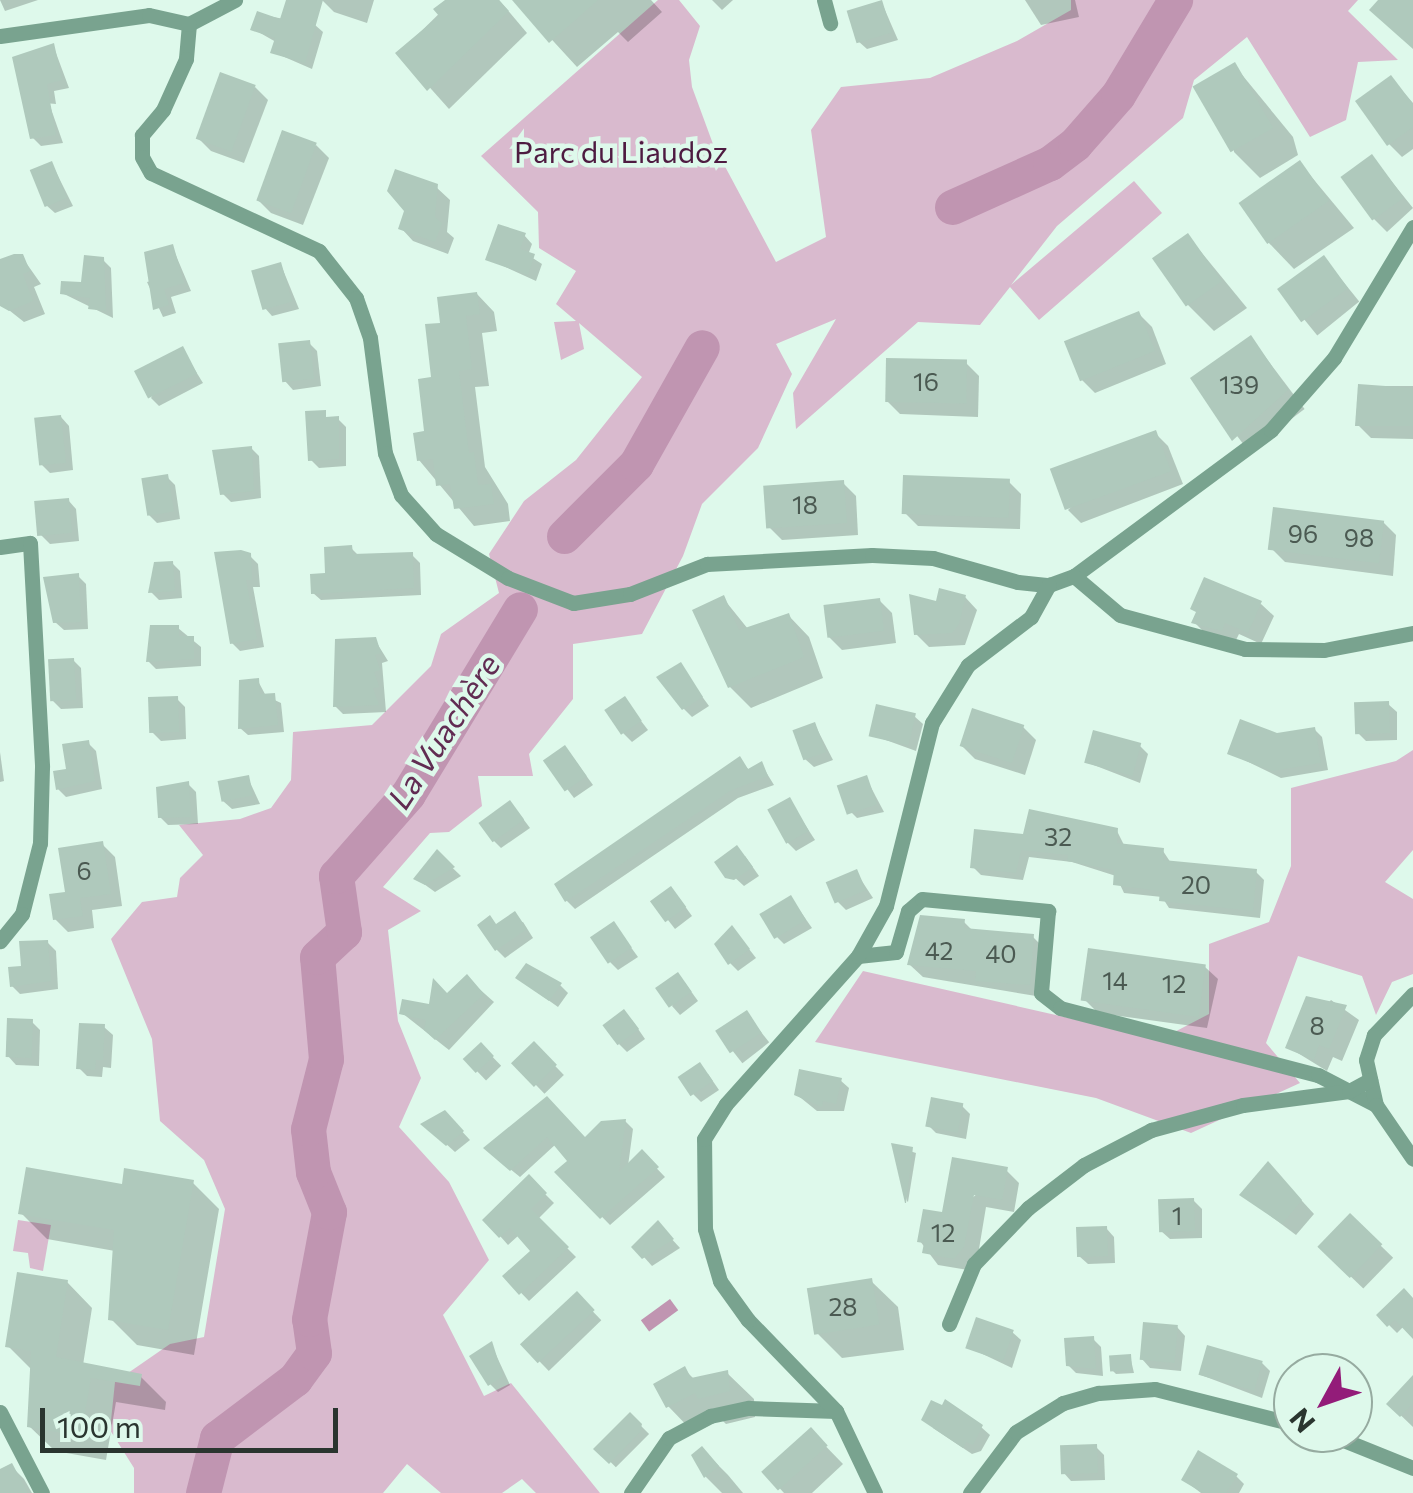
<!DOCTYPE html>
<meta charset="utf-8">
<style>
body{margin:0}
#map{position:relative;width:1413px;height:1493px;overflow:hidden;background:#def9eb;font-family:Commissioner,sans-serif}
div>[style]{position:absolute}
.green>*{inset:0;background:#d9bace}
.water>*{inset:0;background:#c095b1;transform-origin:0 0}
.shadow>*{inset:0;background:#0003;transform-origin:0 0}
.river>*{height:35px;margin:-17.5px;padding:0 17.5px;transform-origin:17.5px;border-radius:17.5px;background:#c095b1}
.building>*{inset:0;background:#afc9bc;transform-origin:0 0}
.minor>*{height:15px;margin:-7.5px;padding:0 7.5px;transform-origin:7.5px;border-radius:7.5px;background:#79a38f}
span{translate:-50% -50%;white-space:nowrap;text-align:center;line-height:1.15;-webkit-text-stroke:9px #def9eb;paint-order:stroke}
.number-label{font-size:25px;color:#4b5a52}
.number-label span{-webkit-text-stroke-width:0}
.park-label{font-size:30px;color:#4e1b41}
.water-label{font-size:32px;color:#612c52;font-style:italic}
.north{position:absolute;left:1273px;top:1353px;width:100px;height:100px;box-sizing:border-box;background:#def9eb;border:2px solid #96aba0;border-radius:50%;rotate:230deg;font-size:28px;font-weight:700;line-height:40px;text-align:center;color:#2a352f}
.north::after{content:'';display:block;margin:auto;width:35px;height:45px;background:#931c79;clip-path:polygon(50% 0,100% 100%,50% 72%,0 100%)}
.scale{position:absolute;left:40px;top:1408px;width:298px;height:45px;box-sizing:border-box;border:5px solid #2a352f;border-top:0;padding-left:12px;font-size:30px;line-height:35px;white-space:nowrap;color:#2a352f;-webkit-text-stroke:8px #def9eb;paint-order:stroke}
</style>
<div id="map">
<div class="green">
<div style="clip-path:polygon(658px 0,679px 0,700px 26px,689px 60px,692px 87px,713px 144px,776px 262px,826px 237px,811px 130px,841px 87px,930px 78px,1017px 41px,1071px 10px,1071px 0,1358px 0,1348px 11px,1398px 60px,1358px 62px,1346px 120px,1310px 137px,1247px 37px,1194px 80px,1183px 118px,1057px 226px,1011px 285px,1134px 181px,1162px 213px,1039px 320px,1010px 287px,980px 325px,918px 322px,796px 429px,793px 393px,836px 319px,776px 344px,792px 374px,758px 448px,702px 504px,683px 556px,642px 634px,573px 644px,573px 699px,529px 754px,533px 776px,478px 776px,482px 806px,449px 832px,430px 833px,383px 887px,421px 911px,388px 930px,398px 1021px,421px 1078px,399px 1127px,449px 1182px,489px 1260px,443px 1315px,484px 1396px,511px 1383px,600px 1493px,536px 1493px,522px 1479px,502px 1493px,441px 1493px,407px 1464px,383px 1493px,134px 1493px,134px 1468px,110px 1430px,115px 1382px,170px 1344px,204px 1337px,225px 1209px,204px 1160px,160px 1121px,152px 1039px,111px 939px,142px 902px,177px 897px,180px 878px,203px 855px,179px 825px,240px 819px,271px 808px,291px 780px,293px 732px,372px 725px,431px 666px,441px 634px,499px 593px,489px 554px,524px 501px,576px 460px,642px 377px,579px 323px,584px 349px,561px 360px,554px 322px,576px 321px,556px 304px,576px 271px,539px 248px,538px 212px,481px 156px)"></div>
<div style="clip-path:polygon(1413px 750px,1413px 850px,1385px 882px,1413px 899px,1413px 974px,1392px 982px,1376px 1015px,1362px 976px,1298px 956px,1266px 1043px,1300px 1083px,1191px 1133px,1096px 1098px,815px 1042px,863px 971px,1161px 1039px,1209px 1014px,1209px 944px,1269px 922px,1291px 866px,1291px 788px,1396px 761px)"></div>
<div style="clip-path:polygon(18px 1220px,51px 1225px,43px 1271px,30px 1268px,28px 1253px,13px 1251px)"></div>
</div>
<div class="water">
<div style="left:670px;top:1299px;width:14px;height:36px;rotate:54deg"></div>
</div>
<div class="shadow">
<div style="clip-path:polygon(0 0,38px 0,5px 11px)"></div>
<div style="clip-path:polygon(322px 0,374px 0,367px 23px,334px 12px)"></div>
<div style="clip-path:polygon(453px 0,499px 0,527px 33px,449px 109px,399px 53px)"></div>
<div style="clip-path:polygon(527px 0,651px 0,662px 12px,628px 42px,618px 32px,577px 67px,521px 6px)"></div>
<div style="clip-path:polygon(712px 0,733px 0,722px 10px)"></div>
<div style="clip-path:polygon(1025px 0,1075px 0,1079px 17px,1041px 25px)"></div>
<div style="clip-path:polygon(881px 1px,898px 40px,867px 49px,858px 41px)"></div>
<div style="clip-path:polygon(258px 14px,315px 25px,323px 32px,312px 69px,273px 52px,276px 42px,253px 29px)"></div>
<div style="clip-path:polygon(53px 45px,69px 88px,54px 91px,56px 104px,33px 102px)"></div>
<div style="clip-path:polygon(1234px 65px,1293px 137px,1298px 155px,1260px 178px,1234px 152px)"></div>
<div style="clip-path:polygon(1391px 78px,1413px 103px,1413px 149px,1402px 157px,1389px 144px)"></div>
<div style="clip-path:polygon(255px 87px,268px 100px,244px 163px,211px 151px,198px 138px)"></div>
<div style="clip-path:polygon(50px 106px,63px 143px,41px 146px,33px 138px)"></div>
<div style="clip-path:polygon(316px 145px,329px 158px,303px 225px,271px 213px,258px 200px)"></div>
<div style="clip-path:polygon(1372px 157px,1413px 208px,1387px 232px,1374px 219px)"></div>
<div style="clip-path:polygon(1300px 163px,1354px 228px,1294px 269px,1268px 242px)"></div>
<div style="clip-path:polygon(52px 164px,73px 206px,55px 213px,46px 205px)"></div>
<div style="clip-path:polygon(436px 187px,450px 200px,447px 232px,454px 238px,448px 254px,413px 241px,401px 228px,407px 211px)"></div>
<div style="clip-path:polygon(524px 235px,532px 244px,528px 255px,542px 264px,536px 281px,488px 259px)"></div>
<div style="clip-path:polygon(1188px 236px,1247px 308px,1214px 331px,1188px 305px)"></div>
<div style="clip-path:polygon(172px 246px,191px 291px,171px 297px,176px 313px,163px 317px,147px 282px,155px 280px)"></div>
<div style="clip-path:polygon(22px 257px,41px 284px,34px 287px,45px 314px,24px 322px,0 303px,0 264px)"></div>
<div style="left:1324px;top:258px;width:56px;height:54px;rotate:51deg"></div>
<div style="clip-path:polygon(103px 260px,111px 268px,113px 318px,62px 293px,83px 285px)"></div>
<div style="clip-path:polygon(281px 265px,299px 309px,272px 316px,264px 307px)"></div>
<div style="clip-path:polygon(477px 294px,494px 312px,497px 331px,482px 333px,489px 386px,475px 387px,485px 467px,508px 504px,510px 521px,474px 526px,419px 460px,443px 325px)"></div>
<div style="clip-path:polygon(1139px 314px,1152px 327px,1166px 364px,1095px 393px,1082px 380px)"></div>
<div style="left:1251px;top:338px;width:89px;height:70px;rotate:53deg"></div>
<div style="clip-path:polygon(309px 343px,317px 351px,321px 386px,293px 390px,285px 381px)"></div>
<div style="clip-path:polygon(182px 349px,203px 383px,159px 406px,151px 398px)"></div>
<div style="clip-path:polygon(966px 363px,979px 376px,978px 417px,900px 414px,887px 401px)"></div>
<div style="clip-path:polygon(1361px 386px,1413px 386px,1413px 439px,1371px 438px,1358px 425px)"></div>
<div style="clip-path:polygon(308px 414px,338px 419px,346px 427px,346px 466px,319px 468px,311px 460px)"></div>
<div style="clip-path:polygon(61px 417px,69px 426px,73px 470px,50px 473px,42px 465px)"></div>
<div style="clip-path:polygon(1155px 433px,1168px 446px,1183px 484px,1081px 523px,1068px 510px)"></div>
<div style="clip-path:polygon(251px 448px,259px 456px,261px 498px,231px 502px,222px 493px)"></div>
<div style="clip-path:polygon(167px 477px,175px 485px,180px 519px,157px 523px,149px 515px)"></div>
<div style="clip-path:polygon(1008px 481px,1021px 494px,1020px 529px,918px 526px,905px 513px)"></div>
<div style="clip-path:polygon(843px 483px,856px 496px,858px 535px,782px 540px,769px 527px)"></div>
<div style="clip-path:polygon(68px 500px,76px 509px,79px 541px,50px 544px,41px 535px)"></div>
<div style="clip-path:polygon(1383px 522px,1396px 535px,1393px 576px,1285px 562px,1272px 549px)"></div>
<div style="clip-path:polygon(351px 548px,359px 556px,412px 555px,420px 563px,421px 595px,321px 600px,313px 593px)"></div>
<div style="clip-path:polygon(250px 556px,258px 564px,260px 587px,253px 587px,264px 647px,240px 651px,232px 643px)"></div>
<div style="clip-path:polygon(172px 563px,180px 571px,182px 598px,159px 600px,151px 592px)"></div>
<div style="clip-path:polygon(78px 576px,86px 584px,88px 629px,64px 630px,55px 622px)"></div>
<div style="clip-path:polygon(965px 597px,977px 610px,965px 645px,929px 647px,916px 634px,938px 604px)"></div>
<div style="clip-path:polygon(723px 598px,748px 629px,789px 616px,809px 637px,823px 678px,751px 708px,730px 687px)"></div>
<div style="clip-path:polygon(879px 600px,892px 613px,896px 643px,842px 650px,829px 637px)"></div>
<div style="clip-path:polygon(1261px 604px,1274px 616px,1261px 644px,1239px 634px,1235px 642px,1207px 635px,1194px 622px)"></div>
<div style="clip-path:polygon(178px 628px,201px 647px,201px 666px,156px 669px,148px 661px)"></div>
<div style="clip-path:polygon(375px 640px,388px 661px,382px 663px,386px 712px,343px 714px,335px 706px)"></div>
<div style="clip-path:polygon(73px 660px,81px 668px,83px 708px,61px 709px,53px 701px)"></div>
<div style="clip-path:polygon(680px 666px,709px 706px,692px 717px,684px 709px)"></div>
<div style="clip-path:polygon(258px 681px,266px 696px,281px 703px,284px 732px,248px 735px,240px 728px)"></div>
<div style="clip-path:polygon(177px 699px,185px 707px,186px 739px,161px 741px,152px 732px)"></div>
<div style="clip-path:polygon(625px 700px,648px 730px,632px 742px,623px 733px)"></div>
<div style="clip-path:polygon(1388px 704px,1397px 712px,1397px 740px,1366px 741px,1358px 733px)"></div>
<div style="clip-path:polygon(914px 716px,923px 724px,916px 751px,872px 735px)"></div>
<div style="clip-path:polygon(815px 725px,833px 760px,814px 767px,805px 759px)"></div>
<div style="clip-path:polygon(1023px 727px,1036px 740px,1025px 775px,975px 759px,962px 746px)"></div>
<div style="clip-path:polygon(1314px 729px,1322px 737px,1328px 770px,1281px 778px,1230px 753px)"></div>
<div style="clip-path:polygon(88px 743px,96px 751px,102px 789px,66px 797px,58px 789px)"></div>
<div style="clip-path:polygon(1140px 746px,1148px 754px,1140px 783px,1086px 762px)"></div>
<div style="clip-path:polygon(0 752px,4px 781px,0 782px)"></div>
<div style="clip-path:polygon(572px 756px,593px 785px,574px 798px,546px 761px)"></div>
<div style="clip-path:polygon(739px 759px,749px 770px,761px 764px,774px 785px,738px 798px,575px 909px,567px 901px,557px 885px)"></div>
<div style="clip-path:polygon(248px 778px,260px 804px,232px 809px,223px 801px)"></div>
<div style="clip-path:polygon(866px 778px,884px 812px,857px 818px,849px 810px)"></div>
<div style="clip-path:polygon(188px 784px,196px 792px,198px 824px,168px 825px,160px 817px)"></div>
<div style="clip-path:polygon(789px 800px,815px 840px,796px 851px,788px 843px)"></div>
<div style="clip-path:polygon(518px 812px,530px 828px,501px 848px,493px 840px)"></div>
<div style="clip-path:polygon(1031px 812px,1117px 831px,1125px 847px,1163px 851px,1171px 863px,1256px 872px,1264px 880px,1260px 918px,1169px 908px,1162px 897px,1124px 893px,1116px 876px,1072px 862px,1029px 857px,1023px 880px,981px 875px,973px 867px,1025px 837px)"></div>
<div style="clip-path:polygon(102px 844px,115px 857px,122px 906px,92px 910px,94px 928px,68px 932px,55px 919px)"></div>
<div style="clip-path:polygon(437px 853px,461px 876px,435px 892px,417px 879px)"></div>
<div style="clip-path:polygon(745px 856px,759px 876px,744px 886px,718px 862px)"></div>
<div style="clip-path:polygon(856px 872px,873px 898px,846px 910px,838px 902px)"></div>
<div style="clip-path:polygon(679px 898px,692px 916px,675px 929px,654px 902px)"></div>
<div style="clip-path:polygon(791px 898px,812px 928px,784px 944px,776px 936px)"></div>
<div style="clip-path:polygon(963px 921px,974px 932px,1033px 937px,1046px 950px,1042px 997px,923px 977px,910px 965px)"></div>
<div style="clip-path:polygon(523px 922px,533px 938px,505px 958px,497px 950px,497px 927px)"></div>
<div style="clip-path:polygon(614px 924px,638px 957px,618px 970px,610px 962px)"></div>
<div style="clip-path:polygon(739px 936px,756px 958px,738px 971px,730px 963px)"></div>
<div style="clip-path:polygon(47px 942px,56px 951px,58px 989px,20px 994px,12px 986px)"></div>
<div style="clip-path:polygon(1205px 967px,1218px 979px,1207px 1028px,1098px 1013px,1085px 1000px)"></div>
<div style="clip-path:polygon(467px 978px,494px 1002px,449px 1050px,402px 1013px,431px 1007px)"></div>
<div style="clip-path:polygon(685px 983px,698px 1001px,680px 1015px,672px 1006px)"></div>
<div style="clip-path:polygon(527px 985px,560px 985px,568px 993px,558px 1007px)"></div>
<div style="clip-path:polygon(1331px 1000px,1359px 1020px,1342px 1061px,1333px 1057px,1327px 1071px,1288px 1047px)"></div>
<div style="left:747px;top:1014px;width:36px;height:34px;rotate:52deg"></div>
<div style="clip-path:polygon(632px 1020px,645px 1039px,627px 1052px,619px 1044px)"></div>
<div style="clip-path:polygon(32px 1022px,40px 1030px,39px 1066px,16px 1065px,8px 1056px)"></div>
<div style="clip-path:polygon(104px 1027px,113px 1035px,111px 1068px,103px 1067px,102px 1077px,87px 1076px,79px 1068px)"></div>
<div style="left:534px;top:1044px;width:43px;height:27px;rotate:46deg"></div>
<div style="left:481px;top:1045px;width:29px;height:21px;rotate:46deg"></div>
<div style="clip-path:polygon(708px 1074px,719px 1090px,701px 1102px,693px 1094px)"></div>
<div style="clip-path:polygon(840px 1080px,849px 1088px,844px 1111px,817px 1111px,796px 1094px)"></div>
<div style="clip-path:polygon(547px 1099px,585px 1140px,625px 1121px,633px 1129px,628px 1166px,642px 1153px,665px 1177px,610px 1225px,558px 1172px,570px 1161px,556px 1144px,520px 1177px,494px 1156px)"></div>
<div style="clip-path:polygon(962px 1106px,970px 1114px,966px 1139px,936px 1133px,928px 1125px)"></div>
<div style="clip-path:polygon(445px 1113px,470px 1140px,455px 1152px,424px 1124px)"></div>
<div style="clip-path:polygon(894px 1146px,916px 1153px,908px 1202px,907px 1201px)"></div>
<div style="clip-path:polygon(1006px 1170px,1019px 1183px,1014px 1212px,986px 1207px,977px 1261px,968px 1270px,938px 1265px,920px 1241px)"></div>
<div style="clip-path:polygon(529px 1178px,554px 1203px,538px 1219px,576px 1257px,529px 1301px,505px 1276px,534px 1251px,519px 1235px,508px 1245px,486px 1220px)"></div>
<div style="clip-path:polygon(1281px 1178px,1314px 1214px,1296px 1235px,1243px 1195px)"></div>
<div style="clip-path:polygon(193px 1183px,219px 1209px,194px 1355px,137px 1345px,111px 1319px,115px 1251px,47px 1239px,21px 1213px,124px 1187px)"></div>
<div style="clip-path:polygon(1193px 1200px,1202px 1209px,1202px 1238px,1170px 1239px,1161px 1231px)"></div>
<div style="left:1350px;top:1216px;width:60px;height:43px;rotate:44deg"></div>
<div style="clip-path:polygon(658px 1224px,680px 1248px,652px 1266px,635px 1247px)"></div>
<div style="clip-path:polygon(1106px 1228px,1114px 1237px,1115px 1263px,1088px 1264px,1079px 1256px)"></div>
<div style="clip-path:polygon(871px 1281px,898px 1307px,904px 1350px,842px 1358px,816px 1332px)"></div>
<div style="clip-path:polygon(67px 1282px,92px 1308px,83px 1365px,141px 1377px,166px 1402px,165px 1410px,116px 1402px,106px 1460px,55px 1451px,29px 1426px,32px 1370px,8px 1346px)"></div>
<div style="left:577px;top:1295px;width:35px;height:73px;rotate:46deg"></div>
<div style="clip-path:polygon(1413px 1300px,1413px 1336px,1404px 1326px,1397px 1333px,1379px 1315px)"></div>
<div style="clip-path:polygon(1177px 1327px,1185px 1336px,1181px 1371px,1150px 1368px,1142px 1359px)"></div>
<div style="clip-path:polygon(1012px 1332px,1021px 1340px,1012px 1368px,970px 1348px)"></div>
<div style="clip-path:polygon(1093px 1339px,1101px 1347px,1103px 1376px,1076px 1373px,1068px 1365px)"></div>
<div style="clip-path:polygon(491px 1344px,510px 1385px,498px 1392px,490px 1384px)"></div>
<div style="clip-path:polygon(1130px 1356px,1134px 1373px,1116px 1374px,1113px 1371px)"></div>
<div style="clip-path:polygon(1262px 1363px,1270px 1371px,1262px 1398px,1201px 1375px)"></div>
<div style="clip-path:polygon(685px 1370px,695px 1380px,727px 1373px,754px 1399px,755px 1417px,726px 1424px,721px 1419px,694px 1433px,668px 1406px)"></div>
<div style="clip-path:polygon(1413px 1378px,1413px 1427px,1389px 1404px)"></div>
<div style="left:630px;top:1415px;width:27px;height:47px;rotate:45deg"></div>
<div style="clip-path:polygon(981px 1427px,990px 1435px,981px 1451px,972px 1454px,933px 1428px)"></div>
<div style="clip-path:polygon(811px 1431px,843px 1464px,812px 1493px,784px 1493px,765px 1472px)"></div>
<div style="clip-path:polygon(1096px 1447px,1104px 1455px,1105px 1480px,1071px 1481px,1063px 1472px)"></div>
<div style="clip-path:polygon(702px 1449px,728px 1475px,743px 1493px,722px 1493px,706px 1477px,694px 1455px)"></div>
<div style="clip-path:polygon(11px 1466px,24px 1479px,32px 1493px,0 1493px,0 1472px)"></div>
<div style="clip-path:polygon(1236px 1476px,1244px 1484px,1239px 1493px,1201px 1493px,1184px 1480px)"></div>
</div>
<div class="river">
<div style="left:952px;top:207px;width:107px;rotate:-24.2deg"></div>
<div style="left:1050px;top:163px;width:31px;rotate:-37deg"></div>
<div style="left:1075px;top:144px;width:65px;rotate:-48.7deg"></div>
<div style="left:1118px;top:95px;width:111px;rotate:-59deg"></div>
<div style="left:564px;top:536px;width:102px;rotate:-45deg"></div>
<div style="left:636px;top:464px;width:134px;rotate:-60.6deg"></div>
<div style="left:203px;top:1493px;width:57px;rotate:-75.7deg"></div>
<div style="left:217px;top:1438px;width:98px;rotate:-37.1deg"></div>
<div style="left:295px;top:1379px;width:32px;rotate:-54deg"></div>
<div style="left:314px;top:1353px;width:34px;rotate:-98deg"></div>
<div style="left:309px;top:1319px;width:109px;rotate:-79.4deg"></div>
<div style="left:329px;top:1212px;width:43px;rotate:-111.8deg"></div>
<div style="left:313px;top:1172px;width:43px;rotate:-96.6deg"></div>
<div style="left:308px;top:1129px;width:72px;rotate:-75.6deg"></div>
<div style="left:326px;top:1059px;width:102px;rotate:-95deg"></div>
<div style="left:317px;top:957px;width:37px;rotate:-43deg"></div>
<div style="left:344px;top:932px;width:57px;rotate:-98.1deg"></div>
<div style="left:336px;top:876px;width:109px;rotate:-48.7deg"></div>
<div style="left:408px;top:794px;width:216px;rotate:-58.8deg"></div>
</div>
<div class="building">
<div style="clip-path:polygon(286px 0,323px 0,305px 63px,270px 53px,275px 38px,250px 30px,257px 11px,280px 19px)"></div>
<div style="clip-path:polygon(445px 0,499px 0,509px 11px,427px 91px,395px 53px,439px 16px,433px 9px)"></div>
<div style="clip-path:polygon(512px 0,598px 0,549px 43px)"></div>
<div style="left:882px;top:0;width:34px;height:37px;rotate:73deg"></div>
<div style="clip-path:polygon(1378px 0,1413px 0,1413px 49px,1369px 10px)"></div>
<div style="clip-path:polygon(54px 43px,62px 80px,47px 84px,56px 135px,30px 139px,12px 57px)"></div>
<div style="left:1235px;top:62px;width:76px;height:49px;rotate:60deg"></div>
<div style="left:220px;top:72px;width:38px;height:71px;rotate:20deg"></div>
<div style="clip-path:polygon(1391px 75px,1413px 104px,1413px 127px,1387px 146px,1355px 101px)"></div>
<div style="left:282px;top:130px;width:37px;height:75px;rotate:20deg"></div>
<div style="left:1372px;top:154px;width:54px;height:39px;rotate:54deg"></div>
<div style="left:1300px;top:160px;width:50px;height:75px;rotate:55deg"></div>
<div style="left:52px;top:161px;width:40px;height:24px;rotate:68deg"></div>
<div style="clip-path:polygon(395px 169px,438px 184px,435px 217px,442px 223px,435px 242px,398px 229px,404px 211px,387px 191px)"></div>
<div style="clip-path:polygon(498px 224px,526px 233px,520px 249px,535px 254px,528px 275px,485px 260px)"></div>
<div style="left:1188px;top:233px;width:59px;height:44px;rotate:55deg"></div>
<div style="clip-path:polygon(173px 244px,184px 283px,164px 289px,169px 305px,153px 310px,144px 252px)"></div>
<div style="clip-path:polygon(14px 254px,23px 254px,30px 271px,23px 274px,33px 301px,9px 311px,0 306px,0 259px)"></div>
<div style="clip-path:polygon(84px 255px,104px 257px,106px 311px,88px 309px,90px 298px,60px 294px,61px 281px,81px 282px)"></div>
<div style="left:1324px;top:255px;width:41px;height:58px;rotate:54deg"></div>
<div style="left:281px;top:262px;width:41px;height:31px;rotate:74deg"></div>
<div style="clip-path:polygon(477px 292px,480px 314px,466px 316px,472px 369px,459px 371px,469px 453px,474px 452px,478px 485px,491px 484px,494px 504px,454px 509px,450px 484px,436px 486px,433px 459px,417px 461px,413px 433px,424px 431px,418px 379px,431px 377px,425px 324px,440px 323px,437px 297px)"></div>
<div style="left:1139px;top:311px;width:43px;height:81px;rotate:68deg"></div>
<div style="clip-path:polygon(1251px 335px,1288px 390px,1232px 441px,1190px 378px)"></div>
<div style="left:310px;top:340px;width:39px;height:32px;rotate:84deg"></div>
<div style="left:183px;top:346px;width:31px;height:55px;rotate:63deg"></div>
<div style="left:886px;top:358px;width:81px;height:44px;rotate:1deg"></div>
<div style="clip-path:polygon(1358px 384px,1413px 388px,1413px 426px,1355px 426px)"></div>
<div style="clip-path:polygon(326px 410px,326px 417px,339px 416px,339px 459px,308px 461px,305px 411px)"></div>
<div style="left:61px;top:415px;width:48px;height:27px;rotate:84deg"></div>
<div style="left:1156px;top:430px;width:44px;height:113px;rotate:70deg"></div>
<div style="clip-path:polygon(252px 446px,254px 491px,220px 495px,212px 450px)"></div>
<div style="left:168px;top:474px;width:38px;height:27px;rotate:81deg"></div>
<div style="left:903px;top:475px;width:107px;height:39px;rotate:2deg"></div>
<div style="left:844px;top:480px;width:43px;height:81px;rotate:86deg"></div>
<div style="left:69px;top:498px;width:35px;height:35px;rotate:85deg"></div>
<div style="left:1273px;top:507px;width:112px;height:43px;rotate:7deg"></div>
<div style="clip-path:polygon(352px 545px,353px 554px,413px 552px,414px 588px,311px 594px,310px 574px,325px 573px,324px 547px)"></div>
<div style="clip-path:polygon(241px 550px,251px 553px,252px 580px,246px 580px,257px 639px,230px 644px,214px 552px)"></div>
<div style="clip-path:polygon(173px 561px,175px 591px,148px 593px,154px 562px)"></div>
<div style="clip-path:polygon(79px 573px,81px 622px,53px 623px,43px 577px)"></div>
<div style="clip-path:polygon(1204px 577px,1262px 601px,1248px 633px,1225px 623px,1222px 631px,1191px 623px,1196px 612px,1190px 609px)"></div>
<div style="clip-path:polygon(939px 588px,966px 595px,959px 624px,952px 633px,914px 635px,909px 594px,936px 601px)"></div>
<div style="clip-path:polygon(724px 595px,739px 630px,789px 613px,804px 657px,728px 688px,692px 610px)"></div>
<div style="left:880px;top:598px;width:33px;height:57px;rotate:83deg"></div>
<div style="clip-path:polygon(150px 625px,179px 625px,179px 636px,194px 636px,194px 659px,146px 662px)"></div>
<div style="clip-path:polygon(376px 637px,381px 653px,375px 655px,380px 670px,374px 672px,379px 687px,373px 688px,379px 705px,333px 707px,335px 639px)"></div>
<div style="left:74px;top:658px;width:42px;height:26px;rotate:87deg"></div>
<div style="clip-path:polygon(681px 662px,703px 697px,682px 710px,656px 677px)"></div>
<div style="clip-path:polygon(259px 678px,260px 694px,275px 693px,278px 725px,238px 729px,239px 680px)"></div>
<div style="left:178px;top:696px;width:36px;height:30px;rotate:88deg"></div>
<div style="left:625px;top:696px;width:30px;height:25px;rotate:56deg"></div>
<div style="left:1389px;top:701px;width:32px;height:35px;rotate:88deg"></div>
<div style="left:876px;top:704px;width:41px;height:33px;rotate:13deg"></div>
<div style="left:972px;top:708px;width:55px;height:40px;rotate:18deg"></div>
<div style="clip-path:polygon(1240px 719px,1277px 733px,1315px 727px,1321px 763px,1272px 771px,1227px 754px)"></div>
<div style="left:815px;top:722px;width:32px;height:24px;rotate:70deg"></div>
<div style="left:1093px;top:730px;width:50px;height:34px;rotate:15deg"></div>
<div style="clip-path:polygon(89px 740px,95px 781px,56px 790px,53px 771px,66px 769px,62px 744px)"></div>
<div style="left:565px;top:745px;width:38px;height:27px;rotate:55deg"></div>
<div style="clip-path:polygon(740px 756px,748px 769px,762px 761px,768px 776px,730px 791px,565px 902px,554px 884px)"></div>
<div style="left:249px;top:775px;width:21px;height:32px;rotate:79deg"></div>
<div style="left:867px;top:775px;width:31px;height:32px;rotate:71deg"></div>
<div style="clip-path:polygon(189px 781px,191px 817px,158px 818px,156px 787px)"></div>
<div style="left:790px;top:797px;width:39px;height:26px;rotate:61deg"></div>
<div style="left:510px;top:800px;width:24px;height:39px;rotate:54deg"></div>
<div style="clip-path:polygon(1029px 809px,1118px 828px,1117px 843px,1164px 848px,1163px 860px,1257px 869px,1253px 911px,1159px 901px,1160px 891px,1113px 885px,1114px 870px,1067px 861px,1068px 855px,1021px 850px,1016px 873px,970px 868px,974px 829px,1023px 834px)"></div>
<div style="clip-path:polygon(103px 841px,111px 894px,80px 898px,83px 916px,53px 920px,49px 894px,65px 892px,58px 848px)"></div>
<div style="clip-path:polygon(737px 845px,753px 867px,734px 880px,725px 878px,714px 862px)"></div>
<div style="clip-path:polygon(437px 849px,455px 867px,425px 885px,413px 879px)"></div>
<div style="left:857px;top:869px;width:23px;height:34px;rotate:67deg"></div>
<div style="left:671px;top:886px;width:26px;height:26px;rotate:54deg"></div>
<div style="left:791px;top:895px;width:29px;height:37px;rotate:59deg"></div>
<div style="clip-path:polygon(515px 911px,527px 929px,495px 951px,477px 925px,490px 915px,496px 924px)"></div>
<div style="clip-path:polygon(920px 915px,965px 919px,964px 928px,1034px 934px,1030px 985px,975px 981px,976px 971px,907px 965px)"></div>
<div style="left:614px;top:921px;width:32px;height:29px;rotate:56deg"></div>
<div style="clip-path:polygon(732px 925px,750px 949px,728px 965px,714px 944px)"></div>
<div style="clip-path:polygon(48px 940px,51px 981px,10px 987px,8px 967px,21px 966px,19px 941px)"></div>
<div style="left:1088px;top:948px;width:119px;height:53px;rotate:8deg"></div>
<div style="clip-path:polygon(526px 963px,562px 983px,549px 1001px,515px 978px)"></div>
<div style="left:678px;top:972px;width:24px;height:28px;rotate:55deg"></div>
<div style="clip-path:polygon(467px 974px,484px 994px,435px 1040px,424px 1030px,426px 1020px,399px 1014px,402px 999px,429px 1004px,433px 978px,447px 993px)"></div>
<div style="clip-path:polygon(1306px 996px,1347px 1005px,1329px 1049px,1319px 1045px,1314px 1060px,1285px 1048px)"></div>
<div style="left:624px;top:1009px;width:25px;height:27px;rotate:53deg"></div>
<div style="left:747px;top:1010px;width:27px;height:38px;rotate:57deg"></div>
<div style="left:7px;top:1018px;width:26px;height:39px;rotate:2deg"></div>
<div style="clip-path:polygon(79px 1023px,105px 1024px,103px 1060px,96px 1060px,95px 1070px,76px 1069px)"></div>
<div style="left:534px;top:1041px;width:33px;height:32px;rotate:46deg"></div>
<div style="left:481px;top:1042px;width:19px;height:25px;rotate:47deg"></div>
<div style="left:700px;top:1062px;width:23px;height:27px;rotate:56deg"></div>
<div style="clip-path:polygon(799px 1069px,842px 1078px,836px 1104px,823px 1101px,822px 1107px,794px 1095px)"></div>
<div style="clip-path:polygon(547px 1096px,585px 1137px,601px 1121px,626px 1119px,619px 1172px,642px 1149px,659px 1167px,600px 1219px,554px 1172px,567px 1161px,547px 1137px,510px 1171px,483px 1148px)"></div>
<div style="left:931px;top:1097px;width:33px;height:30px;rotate:11deg"></div>
<div style="clip-path:polygon(445px 1110px,464px 1131px,446px 1146px,420px 1124px)"></div>
<div style="clip-path:polygon(891px 1143px,913px 1147px,906px 1203px,905px 1203px)"></div>
<div style="clip-path:polygon(952px 1157px,1008px 1167px,1002px 1200px,974px 1195px,964px 1247px,954px 1259px,922px 1253px,924px 1243px,917px 1242px,923px 1209px,942px 1212px)"></div>
<div style="clip-path:polygon(1268px 1161px,1302px 1200px,1282px 1224px,1239px 1195px)"></div>
<div style="clip-path:polygon(26px 1167px,122px 1184px,124px 1168px,194px 1180px,168px 1330px,108px 1320px,114px 1230px,18px 1214px)"></div>
<div style="clip-path:polygon(529px 1174px,547px 1193px,531px 1209px,569px 1247px,519px 1295px,502px 1276px,530px 1251px,510px 1228px,499px 1238px,482px 1220px)"></div>
<div style="left:1194px;top:1198px;width:33px;height:36px;rotate:88deg"></div>
<div style="left:1350px;top:1213px;width:45px;height:47px;rotate:44deg"></div>
<div style="clip-path:polygon(658px 1220px,674px 1239px,642px 1259px,631px 1247px)"></div>
<div style="left:1107px;top:1226px;width:30px;height:31px;rotate:88deg"></div>
<div style="clip-path:polygon(17px 1272px,68px 1280px,56px 1357px,142px 1374px,140px 1386px,91px 1378px,81px 1436px,27px 1427px,31px 1351px,5px 1347px)"></div>
<div style="left:872px;top:1278px;width:47px;height:66px;rotate:81deg"></div>
<div style="clip-path:polygon(1404px 1288px,1413px 1298px,1413px 1339px,1395px 1320px,1387px 1327px,1376px 1315px)"></div>
<div style="left:577px;top:1291px;width:26px;height:78px;rotate:47deg"></div>
<div style="left:976px;top:1317px;width:40px;height:33px;rotate:19deg"></div>
<div style="left:1143px;top:1322px;width:35px;height:38px;rotate:5deg"></div>
<div style="clip-path:polygon(1094px 1336px,1096px 1369px,1066px 1366px,1064px 1338px)"></div>
<div style="clip-path:polygon(492px 1341px,503px 1376px,488px 1386px,469px 1356px)"></div>
<div style="left:1207px;top:1345px;width:58px;height:31px;rotate:16deg"></div>
<div style="left:1131px;top:1354px;width:16px;height:22px;rotate:86deg"></div>
<div style="clip-path:polygon(685px 1366px,691px 1378px,728px 1370px,730px 1391px,698px 1399px,695px 1393px,666px 1408px,653px 1384px)"></div>
<div style="clip-path:polygon(1413px 1375px,1413px 1403px,1400px 1417px,1386px 1404px)"></div>
<div style="clip-path:polygon(945px 1399px,983px 1425px,973px 1445px,966px 1442px,963px 1448px,921px 1420px,931px 1400px,942px 1405px)"></div>
<div style="clip-path:polygon(630px 1412px,642px 1424px,640px 1432px,609px 1464px,593px 1449px)"></div>
<div style="left:811px;top:1427px;width:25px;height:67px;rotate:48deg"></div>
<div style="left:1097px;top:1444px;width:29px;height:37px;rotate:88deg"></div>
<div style="clip-path:polygon(702px 1446px,719px 1466px,704px 1478px,691px 1455px)"></div>
<div style="clip-path:polygon(1198px 1450px,1238px 1474px,1226px 1493px,1203px 1493px,1181px 1480px)"></div>
<div style="clip-path:polygon(12px 1463px,28px 1493px,0 1493px,0 1469px)"></div>
</div>
<div class="minor">
<div style="left:824px;top:0;width:24px;rotate:75deg"></div>
<div style="left:189px;top:24px;width:35px;rotate:95deg"></div>
<div style="left:186px;top:59px;width:56px;rotate:114.3deg"></div>
<div style="left:163px;top:110px;width:33px;rotate:130deg"></div>
<div style="left:142px;top:135px;width:22px;rotate:90deg"></div>
<div style="left:142px;top:157px;width:18px;rotate:61deg"></div>
<div style="left:151px;top:173px;width:185px;rotate:24.9deg"></div>
<div style="left:319px;top:251px;width:60px;rotate:51.8deg"></div>
<div style="left:356px;top:298px;width:42px;rotate:70.7deg"></div>
<div style="left:370px;top:338px;width:116px;rotate:82.6deg"></div>
<div style="left:385px;top:453px;width:45px;rotate:69.1deg"></div>
<div style="left:401px;top:495px;width:52px;rotate:48.1deg"></div>
<div style="left:436px;top:534px;width:84px;rotate:31.4deg"></div>
<div style="left:508px;top:578px;width:70px;rotate:21deg"></div>
<div style="left:573px;top:603px;width:58px;rotate:-9deg"></div>
<div style="left:630px;top:594px;width:83px;rotate:-21.3deg"></div>
<div style="left:707px;top:564px;width:165px;rotate:-3.1deg"></div>
<div style="left:872px;top:555px;width:61px;rotate:2.8deg"></div>
<div style="left:933px;top:558px;width:88px;rotate:15.8deg"></div>
<div style="left:1018px;top:582px;width:31px;rotate:6deg"></div>
<div style="left:1049px;top:585px;width:27px;rotate:-20deg"></div>
<div style="left:1074px;top:576px;width:245px;rotate:-36.5deg"></div>
<div style="left:1271px;top:430px;width:96px;rotate:-48.8deg"></div>
<div style="left:1334px;top:358px;width:153px;rotate:-58.9deg"></div>
<div style="left:189px;top:24px;width:52px;rotate:-27.6deg"></div>
<div style="left:0;top:36px;width:150px;rotate:-8deg"></div>
<div style="left:149px;top:15px;width:41px;rotate:12.7deg"></div>
<div style="left:0;top:547px;width:30px;rotate:-8deg"></div>
<div style="left:30px;top:543px;width:224px;rotate:86.9deg"></div>
<div style="left:42px;top:767px;width:76px;rotate:91.5deg"></div>
<div style="left:40px;top:843px;width:73px;rotate:104.2deg"></div>
<div style="left:22px;top:914px;width:35px;rotate:129deg"></div>
<div style="left:1074px;top:576px;width:60px;rotate:40.3deg"></div>
<div style="left:1120px;top:615px;width:130px;rotate:15.2deg"></div>
<div style="left:1245px;top:649px;width:79px;rotate:0.7deg"></div>
<div style="left:1324px;top:650px;width:91px;rotate:-10.8deg"></div>
<div style="left:858px;top:956px;width:38px;rotate:-6deg"></div>
<div style="left:896px;top:952px;width:43px;rotate:-73.7deg"></div>
<div style="left:908px;top:911px;width:18px;rotate:-41deg"></div>
<div style="left:922px;top:899px;width:127px;rotate:5.4deg"></div>
<div style="left:1048px;top:911px;width:82px;rotate:94.9deg"></div>
<div style="left:1041px;top:993px;width:24px;rotate:38deg"></div>
<div style="left:1060px;top:1008px;width:267px;rotate:14.6deg"></div>
<div style="left:1318px;top:1075px;width:65px;rotate:27.3deg"></div>
<div style="left:1413px;top:994px;width:57px;rotate:133.6deg"></div>
<div style="left:1374px;top:1035px;width:26px;rotate:108deg"></div>
<div style="left:1366px;top:1060px;width:46px;rotate:77.5deg"></div>
<div style="left:1376px;top:1105px;width:65px;rotate:55.6deg"></div>
<div style="left:949px;top:1324px;width:65px;rotate:-67.4deg"></div>
<div style="left:974px;top:1264px;width:78px;rotate:-46deg"></div>
<div style="left:1028px;top:1208px;width:71px;rotate:-37.5deg"></div>
<div style="left:1084px;top:1165px;width:76px;rotate:-27.6deg"></div>
<div style="left:1151px;top:1130px;width:95px;rotate:-15.2deg"></div>
<div style="left:1243px;top:1105px;width:107px;rotate:-7.5deg"></div>
<div style="left:1349px;top:1091px;width:24px;rotate:-28deg"></div>
<div style="left:0;top:1412px;width:91px;rotate:62.6deg"></div>
<div style="left:1326px;top:1433px;width:94px;rotate:21.9deg"></div>
<div style="left:631px;top:1493px;width:67px;rotate:-55.4deg"></div>
<div style="left:669px;top:1438px;width:47px;rotate:-28.2deg"></div>
<div style="left:710px;top:1416px;width:40px;rotate:-12deg"></div>
<div style="left:749px;top:1408px;width:87px;rotate:2deg"></div>
<div style="left:875px;top:1493px;width:91px;rotate:-115.4deg"></div>
<div style="left:836px;top:1411px;width:127px;rotate:-134deg"></div>
<div style="left:748px;top:1320px;width:48px;rotate:-125.7deg"></div>
<div style="left:720px;top:1281px;width:54px;rotate:-106.1deg"></div>
<div style="left:705px;top:1229px;width:90px;rotate:-90.6deg"></div>
<div style="left:704px;top:1139px;width:41px;rotate:-57.8deg"></div>
<div style="left:726px;top:1104px;width:198px;rotate:-48.3deg"></div>
<div style="left:858px;top:956px;width:57px;rotate:-60.8deg"></div>
<div style="left:886px;top:906px;width:189px;rotate:-75.9deg"></div>
<div style="left:932px;top:723px;width:68px;rotate:-58.2deg"></div>
<div style="left:968px;top:665px;width:79px;rotate:-37.3deg"></div>
<div style="left:1031px;top:617px;width:37px;rotate:-61deg"></div>
<div style="left:970px;top:1493px;width:76px;rotate:-53deg"></div>
<div style="left:1016px;top:1432px;width:55px;rotate:-31.7deg"></div>
<div style="left:1063px;top:1403px;width:37px;rotate:-16deg"></div>
<div style="left:1099px;top:1393px;width:56px;rotate:-4.1deg"></div>
<div style="left:1155px;top:1389px;width:142px;rotate:14.2deg"></div>
</div>
<div class="number-label">
<span style="left:926px;top:381px">16</span>
<span style="left:1239px;top:384px">139</span>
<span style="left:805px;top:504px">18</span>
<span style="left:1303px;top:533px">96</span>
<span style="left:1359px;top:537px">98</span>
<span style="left:1058px;top:836px">32</span>
<span style="left:84px;top:870px">6</span>
<span style="left:1196px;top:884px">20</span>
<span style="left:939px;top:950px">42</span>
<span style="left:1001px;top:953px">40</span>
<span style="left:1115px;top:980px">14</span>
<span style="left:1174px;top:983px">12</span>
<span style="left:1317px;top:1025px">8</span>
<span style="left:1177px;top:1215px">1</span>
<span style="left:943px;top:1232px">12</span>
<span style="left:843px;top:1306px">28</span>
</div>
<div class="park-label">
<span style="left:621px;top:151px">Parc du Liaudoz</span>
</div>
<div class="water-label">
<span style="left:443px;top:731px;rotate:-57deg">La Vuachère</span>
</div>
<div class="north">N</div>
<div class="scale">100 m</div>
</div>
